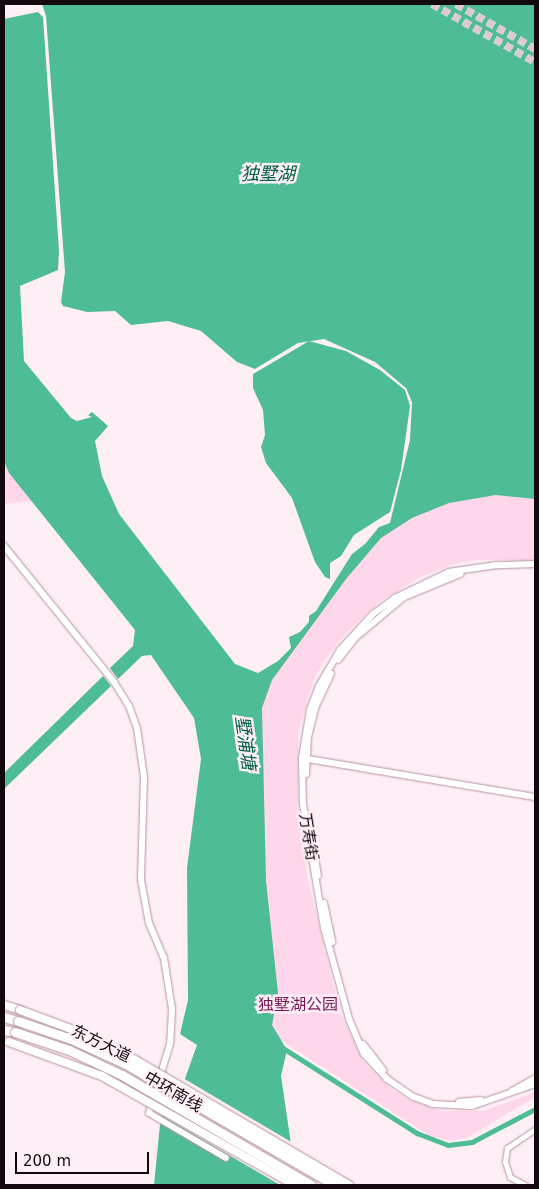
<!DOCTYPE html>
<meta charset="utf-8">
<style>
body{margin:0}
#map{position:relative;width:539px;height:1189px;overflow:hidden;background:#feeff6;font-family:"DejaVu Sans","Noto Sans SC",sans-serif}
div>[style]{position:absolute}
.green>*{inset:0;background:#fed7eb}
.water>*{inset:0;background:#4ebc94}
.pier>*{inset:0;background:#feeff6}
.canal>*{height:4.5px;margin:-2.25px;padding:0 2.25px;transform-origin:2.25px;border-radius:2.25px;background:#4ebc94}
.primary-tunnel>*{height:8px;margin-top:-4px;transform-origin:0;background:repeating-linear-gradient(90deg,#dbccd3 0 8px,transparent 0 12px)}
.roads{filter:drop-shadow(0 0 1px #b593a4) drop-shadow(0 0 1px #b593a4)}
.minor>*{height:5px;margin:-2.5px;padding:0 2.5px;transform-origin:2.5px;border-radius:2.5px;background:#fff}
.tertiary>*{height:6px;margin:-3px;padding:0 3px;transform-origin:3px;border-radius:3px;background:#fff}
.primary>*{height:8px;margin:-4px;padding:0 4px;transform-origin:4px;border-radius:4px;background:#fff}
.trunk>*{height:9px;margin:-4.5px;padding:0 4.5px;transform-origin:4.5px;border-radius:4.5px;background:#fff}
.bridges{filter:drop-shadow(0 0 1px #b593a4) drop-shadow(0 0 1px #b593a4)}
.primary-bridge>*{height:8px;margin:-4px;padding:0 4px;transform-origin:4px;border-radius:4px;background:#fff}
.trunk-bridge>*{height:9px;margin:-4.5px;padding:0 4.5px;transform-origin:4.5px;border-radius:4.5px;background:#fff}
span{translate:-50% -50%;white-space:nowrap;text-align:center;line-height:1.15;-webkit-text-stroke:5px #feeff6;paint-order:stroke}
.street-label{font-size:16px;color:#13080e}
.park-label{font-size:16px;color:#791556}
.water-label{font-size:18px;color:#015f44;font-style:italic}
.frame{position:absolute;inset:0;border:5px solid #13080e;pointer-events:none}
.scale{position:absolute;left:15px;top:1152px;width:134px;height:22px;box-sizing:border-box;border:2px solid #13080e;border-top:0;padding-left:6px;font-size:15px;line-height:18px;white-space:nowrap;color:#13080e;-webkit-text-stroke:4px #feeff6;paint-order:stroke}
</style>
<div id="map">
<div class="green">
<div style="clip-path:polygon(4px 457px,25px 486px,32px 501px,4px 504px)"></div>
<div style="clip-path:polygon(506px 493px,535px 497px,535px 561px,477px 560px,453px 564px,417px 579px,379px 602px,346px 633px,325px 660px,313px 681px,298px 733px,298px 806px,306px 871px,340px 1012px,363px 1061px,389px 1087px,405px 1098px,441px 1111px,483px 1111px,535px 1092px,535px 1097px,470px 1136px,453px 1141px,430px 1136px,282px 1041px,269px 1036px,256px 689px,285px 661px,343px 580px,381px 536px,422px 511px,474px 495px)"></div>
</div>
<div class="water">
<div style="clip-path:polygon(42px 4px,535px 4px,535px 499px,496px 495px,449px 503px,412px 518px,381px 538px,346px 579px,272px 680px,262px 708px,266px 881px,278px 993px,272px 1025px,287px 1050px,281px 1076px,297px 1185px,154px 1185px,162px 1104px,184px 1119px,194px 1102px,182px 1087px,197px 1045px,180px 1034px,188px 1000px,187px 868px,201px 759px,194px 718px,151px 655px,142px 656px,118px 679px,110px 668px,133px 646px,135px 630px,9px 473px,4px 461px,4px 19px,38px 12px,43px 17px,59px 251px,58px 270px,20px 286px,24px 361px,71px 418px,77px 421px,92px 417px,88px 415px,92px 412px,108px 426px,95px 441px,102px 476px,119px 514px,235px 664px,258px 673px,278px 661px,291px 648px,289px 637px,300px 632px,309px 622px,309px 616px,316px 611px,352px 554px,365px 544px,379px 527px,390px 523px,410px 440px,412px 402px,406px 388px,375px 362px,324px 339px,298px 343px,255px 369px,237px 362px,201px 331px,168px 321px,131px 325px,115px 311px,87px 312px,63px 306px,61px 302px,65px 272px,46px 16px)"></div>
<div style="clip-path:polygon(309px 341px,346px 351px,380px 370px,405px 390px,410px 406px,401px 470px,390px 512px,354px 535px,341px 556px,330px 563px,330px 579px,325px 577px,315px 562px,292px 498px,266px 463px,261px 447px,265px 435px,263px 410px,253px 388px,253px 374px)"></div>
<div style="clip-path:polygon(103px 676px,111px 686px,4px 789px,4px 773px)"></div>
</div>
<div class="pier">
<div style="clip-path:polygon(183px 1078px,293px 1143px,299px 1185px,280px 1185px,159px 1114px,161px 1102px,183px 1115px,191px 1102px,179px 1087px)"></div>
</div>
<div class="canal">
<div style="left:283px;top:1048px;width:159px;rotate:32.4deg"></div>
<div style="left:417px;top:1133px;width:33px;rotate:21deg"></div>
<div style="left:448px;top:1145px;width:24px;rotate:-7deg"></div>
<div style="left:472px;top:1142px;width:71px;rotate:-27.6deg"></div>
</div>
<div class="primary-tunnel">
<div style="left:432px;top:4px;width:118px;rotate:29.4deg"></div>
<div style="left:456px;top:4px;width:91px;rotate:29.7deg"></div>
</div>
<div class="roads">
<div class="minor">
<div style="left:525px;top:1185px;width:17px;rotate:-152deg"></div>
<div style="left:510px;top:1177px;width:16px;rotate:-108deg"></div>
<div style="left:505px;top:1162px;width:14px;rotate:-82deg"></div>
<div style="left:507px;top:1148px;width:34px;rotate:-34deg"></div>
</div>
<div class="tertiary">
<div style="left:4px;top:546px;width:175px;rotate:51deg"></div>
<div style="left:114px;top:682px;width:28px;rotate:58deg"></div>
<div style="left:129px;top:706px;width:23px;rotate:70deg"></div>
<div style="left:137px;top:728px;width:49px;rotate:81.9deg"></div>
<div style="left:144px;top:777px;width:103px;rotate:91.7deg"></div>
<div style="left:141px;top:880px;width:44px;rotate:79.5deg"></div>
<div style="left:149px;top:923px;width:38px;rotate:67deg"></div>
<div style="left:164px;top:958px;width:52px;rotate:81.1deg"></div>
<div style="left:172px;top:1009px;width:35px;rotate:93deg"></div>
<div style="left:170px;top:1044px;width:72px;rotate:106.9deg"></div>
<div style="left:149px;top:1113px;width:89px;rotate:30.3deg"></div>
<div style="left:535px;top:564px;width:38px;rotate:178deg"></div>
<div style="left:497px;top:565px;width:49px;rotate:171.7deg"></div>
<div style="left:449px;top:572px;width:60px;rotate:154.3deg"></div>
<div style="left:395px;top:598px;width:27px;rotate:144deg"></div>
<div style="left:373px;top:614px;width:49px;rotate:132.5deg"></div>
<div style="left:340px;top:650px;width:42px;rotate:120.3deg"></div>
<div style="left:319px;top:686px;width:26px;rotate:111deg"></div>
<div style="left:310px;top:710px;width:49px;rotate:99.5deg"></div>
<div style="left:302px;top:758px;width:46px;rotate:88.8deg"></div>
<div style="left:303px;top:804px;width:126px;rotate:80.4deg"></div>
<div style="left:324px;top:928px;width:94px;rotate:74.6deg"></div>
<div style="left:349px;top:1019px;width:38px;rotate:67deg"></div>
<div style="left:364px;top:1054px;width:34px;rotate:47deg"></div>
<div style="left:387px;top:1079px;width:32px;rotate:34deg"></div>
<div style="left:414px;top:1097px;width:20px;rotate:20deg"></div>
<div style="left:433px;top:1104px;width:39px;rotate:3deg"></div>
<div style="left:472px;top:1106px;width:67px;rotate:-19.2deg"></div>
<div style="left:338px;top:660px;width:28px;rotate:-52deg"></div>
<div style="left:355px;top:638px;width:64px;rotate:-39.9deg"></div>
<div style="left:404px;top:597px;width:61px;rotate:-22.3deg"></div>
<div style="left:302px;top:758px;width:236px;rotate:9.5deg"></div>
<div style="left:306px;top:774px;width:37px;rotate:-87deg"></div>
<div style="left:308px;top:737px;width:30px;rotate:-76deg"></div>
<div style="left:315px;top:708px;width:38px;rotate:-65deg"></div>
<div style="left:314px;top:851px;width:25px;rotate:81deg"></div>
<div style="left:324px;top:903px;width:40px;rotate:78deg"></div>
<div style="left:363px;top:1044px;width:33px;rotate:52deg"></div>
<div style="left:512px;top:1091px;width:26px;rotate:-29deg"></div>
<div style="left:459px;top:1102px;width:22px;rotate:-5deg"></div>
</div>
<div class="primary">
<div style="left:4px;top:1005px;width:17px;rotate:17deg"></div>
</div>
<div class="trunk">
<div style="left:4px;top:1017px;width:15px;rotate:16deg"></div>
<div style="left:4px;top:1030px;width:11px;rotate:10deg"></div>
</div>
</div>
<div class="bridges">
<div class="primary-bridge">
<div style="left:20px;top:1010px;width:60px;rotate:20.6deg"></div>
<div style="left:76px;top:1031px;width:60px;rotate:25.7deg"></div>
<div style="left:130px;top:1057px;width:254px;rotate:30.3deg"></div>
<div style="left:9px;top:1042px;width:99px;rotate:20.1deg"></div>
<div style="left:102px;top:1076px;width:222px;rotate:29.5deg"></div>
</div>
<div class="trunk-bridge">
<div style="left:18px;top:1021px;width:56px;rotate:18.8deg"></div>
<div style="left:71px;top:1039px;width:60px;rotate:24.4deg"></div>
<div style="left:126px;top:1064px;width:241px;rotate:30.1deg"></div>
<div style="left:15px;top:1032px;width:57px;rotate:18.4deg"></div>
<div style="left:69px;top:1050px;width:59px;rotate:25.3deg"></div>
<div style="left:122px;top:1075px;width:219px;rotate:30.2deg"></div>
</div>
</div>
<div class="street-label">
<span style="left:308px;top:837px;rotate:81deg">万寿街</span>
<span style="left:101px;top:1044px;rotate:26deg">东方大道</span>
<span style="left:173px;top:1092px;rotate:30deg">中环南线</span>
</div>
<div class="park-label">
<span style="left:298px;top:1005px">独墅湖公园</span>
</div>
<div class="water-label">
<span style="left:268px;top:174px">独墅湖</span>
<span style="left:245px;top:743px;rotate:82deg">墅浦塘</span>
</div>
<div class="frame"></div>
<div class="scale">200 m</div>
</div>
